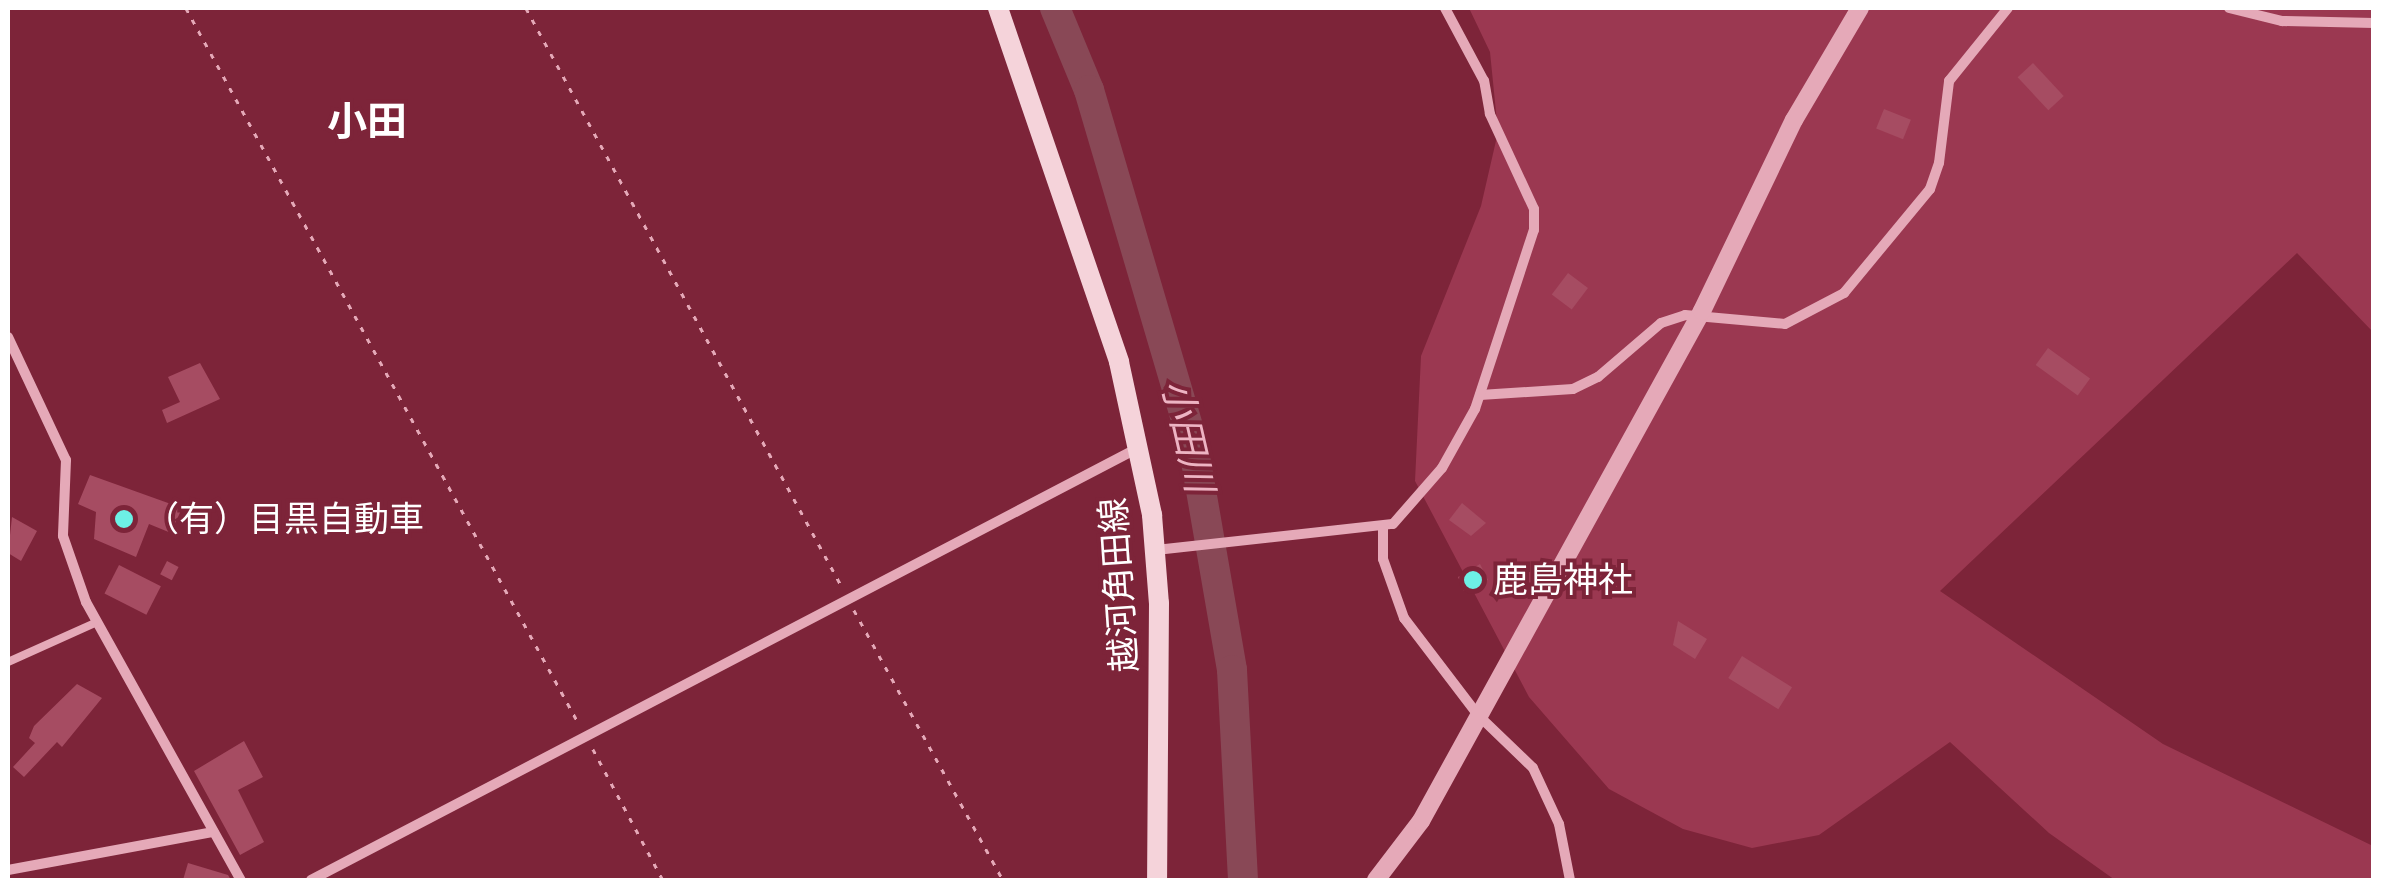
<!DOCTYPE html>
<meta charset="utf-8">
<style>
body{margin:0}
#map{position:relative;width:2381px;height:888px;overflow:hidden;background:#7d2439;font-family:Figtree,"Noto Sans JP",sans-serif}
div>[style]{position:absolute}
.green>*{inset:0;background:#9b3851}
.river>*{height:30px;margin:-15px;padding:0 15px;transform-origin:15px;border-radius:15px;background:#894856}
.building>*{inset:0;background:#a64c62;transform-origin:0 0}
.path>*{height:2.5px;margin-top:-1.25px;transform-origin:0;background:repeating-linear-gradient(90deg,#e5a9b8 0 5px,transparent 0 13px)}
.service>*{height:8px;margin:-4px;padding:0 4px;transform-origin:4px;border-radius:4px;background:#e5a9b8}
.minor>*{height:10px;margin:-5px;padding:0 5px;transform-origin:5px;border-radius:5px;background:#e5a9b8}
.tertiary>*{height:18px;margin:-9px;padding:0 9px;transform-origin:9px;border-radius:9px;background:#e5a9b8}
.secondary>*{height:20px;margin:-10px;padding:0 10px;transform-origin:10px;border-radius:10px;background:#f5d3da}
.dots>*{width:28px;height:28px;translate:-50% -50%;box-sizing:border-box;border:5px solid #7d2439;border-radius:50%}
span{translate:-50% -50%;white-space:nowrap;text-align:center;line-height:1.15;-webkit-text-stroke:8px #7d2439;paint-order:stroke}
.poi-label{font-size:35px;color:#fff}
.left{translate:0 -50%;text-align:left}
.street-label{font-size:35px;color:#fff}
.water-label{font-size:38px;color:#edb4c3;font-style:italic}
.quarter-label{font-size:40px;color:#fff;font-weight:700}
.frame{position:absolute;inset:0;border:10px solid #fff;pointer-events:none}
</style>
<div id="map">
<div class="green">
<div style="clip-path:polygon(1469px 8px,2373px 8px,2373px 332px,2297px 253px,1940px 591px,2163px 744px,2373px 846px,2373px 880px,2115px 880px,2049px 833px,1950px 742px,1819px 835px,1752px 848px,1683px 829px,1609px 789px,1529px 697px,1415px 481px,1421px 356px,1481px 206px,1498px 132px,1490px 52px)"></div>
</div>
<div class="river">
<div style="left:1055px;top:8px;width:89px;rotate:67.5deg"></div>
<div style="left:1089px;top:90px;width:369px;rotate:73.6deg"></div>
<div style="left:1193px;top:444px;width:229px;rotate:80.2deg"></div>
<div style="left:1232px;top:670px;width:210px;rotate:87deg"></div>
</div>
<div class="building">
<div style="left:2033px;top:63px;width:45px;height:21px;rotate:47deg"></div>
<div style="left:1884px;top:109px;width:29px;height:21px;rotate:22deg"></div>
<div style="left:1568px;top:273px;width:25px;height:27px;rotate:37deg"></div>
<div style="left:2048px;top:348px;width:52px;height:21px;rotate:36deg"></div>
<div style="clip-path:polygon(200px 363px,220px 399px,167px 423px,162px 410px,180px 402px,168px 377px)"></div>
<div style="clip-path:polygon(90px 475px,182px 508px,171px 533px,149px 524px,136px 557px,94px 539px,96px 512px,78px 504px)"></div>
<div style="clip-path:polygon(1462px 503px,1486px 523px,1471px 536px,1449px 520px)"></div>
<div style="clip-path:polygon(12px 517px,37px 531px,21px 561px,8px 553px)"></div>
<div style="left:167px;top:561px;width:13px;height:15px;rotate:27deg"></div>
<div style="clip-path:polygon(1480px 564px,1488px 580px,1464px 591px,1458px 577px)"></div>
<div style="left:119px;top:565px;width:47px;height:32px;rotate:27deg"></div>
<div style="clip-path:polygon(1678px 621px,1707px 639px,1695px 659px,1673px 645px)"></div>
<div style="left:1742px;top:656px;width:59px;height:26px;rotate:32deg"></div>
<div style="clip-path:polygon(77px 684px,102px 698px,62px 747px,57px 742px,24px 777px,13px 767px,35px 743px,29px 738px,34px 726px)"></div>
<div style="clip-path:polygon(244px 741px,263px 777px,238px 790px,264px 842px,240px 855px,194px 771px)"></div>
<div style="clip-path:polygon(188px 863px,228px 875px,231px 880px,183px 880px)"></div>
</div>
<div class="path">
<div style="left:186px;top:8px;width:817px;rotate:61.24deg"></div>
<div style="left:526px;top:8px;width:657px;rotate:61.37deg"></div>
<div style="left:854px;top:610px;width:308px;rotate:61.1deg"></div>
<div style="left:593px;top:749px;width:149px;rotate:61.9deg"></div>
</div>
<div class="service">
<div style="left:8px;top:662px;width:98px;rotate:-24.2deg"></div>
</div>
<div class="minor">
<div style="left:2229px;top:8px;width:55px;rotate:13.8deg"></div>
<div style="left:2282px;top:21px;width:92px;rotate:1.2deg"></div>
<div style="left:8px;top:337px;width:136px;rotate:64.8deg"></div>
<div style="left:66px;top:460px;width:76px;rotate:92.3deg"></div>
<div style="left:63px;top:536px;width:70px;rotate:70.8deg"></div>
<div style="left:86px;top:602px;width:318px;rotate:60.9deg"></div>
<div style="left:1480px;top:395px;width:93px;rotate:-3.7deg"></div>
<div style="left:1573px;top:389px;width:28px;rotate:-26deg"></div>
<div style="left:1598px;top:377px;width:83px;rotate:-40.6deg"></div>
<div style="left:1661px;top:323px;width:25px;rotate:-18deg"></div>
<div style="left:1685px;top:315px;width:100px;rotate:5.1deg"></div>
<div style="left:1785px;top:324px;width:67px;rotate:-27.7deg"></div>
<div style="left:1844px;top:293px;width:135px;rotate:-50.4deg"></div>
<div style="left:1930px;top:189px;width:28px;rotate:-71deg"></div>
<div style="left:1939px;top:163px;width:83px;rotate:-83deg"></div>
<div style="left:1949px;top:81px;width:94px;rotate:-51.1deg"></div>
<div style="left:1383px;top:527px;width:32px;rotate:90deg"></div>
<div style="left:1383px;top:559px;width:63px;rotate:70.4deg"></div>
<div style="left:1404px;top:618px;width:122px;rotate:52.7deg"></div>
<div style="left:1478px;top:715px;width:76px;rotate:43.9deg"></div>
<div style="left:1533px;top:768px;width:62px;rotate:65.1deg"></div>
<div style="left:1559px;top:824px;width:57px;rotate:78.9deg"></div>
<div style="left:1156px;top:550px;width:238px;rotate:-6.3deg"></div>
<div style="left:1393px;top:524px;width:74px;rotate:-48.8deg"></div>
<div style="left:1442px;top:468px;width:68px;rotate:-60.8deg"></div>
<div style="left:1475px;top:409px;width:188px;rotate:-71.8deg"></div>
<div style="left:1534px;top:230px;width:21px;rotate:-90deg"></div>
<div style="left:1534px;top:209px;width:105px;rotate:-114.9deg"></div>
<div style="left:1490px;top:114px;width:34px;rotate:-100deg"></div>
<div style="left:1484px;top:81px;width:83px;rotate:-118.1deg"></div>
<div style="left:8px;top:870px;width:209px;rotate:-10.5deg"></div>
<div style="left:311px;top:880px;width:933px;rotate:-27.58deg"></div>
</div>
<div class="tertiary">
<div style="left:1376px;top:880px;width:74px;rotate:-52.7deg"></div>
<div style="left:1421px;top:821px;width:582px;rotate:-61.15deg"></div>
<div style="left:1702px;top:311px;width:212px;rotate:-64.3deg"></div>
<div style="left:1794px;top:120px;width:130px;rotate:-59.5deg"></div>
</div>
<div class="secondary">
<div style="left:998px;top:8px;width:374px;rotate:71.1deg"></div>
<div style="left:1119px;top:362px;width:157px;rotate:77.8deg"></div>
<div style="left:1152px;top:515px;width:88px;rotate:85.5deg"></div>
<div style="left:1159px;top:603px;width:277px;rotate:90.4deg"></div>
</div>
<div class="dots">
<div style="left:124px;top:519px;background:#6df0e5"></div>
<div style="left:1473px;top:580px;background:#6df0e5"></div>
</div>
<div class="poi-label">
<span class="left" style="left:144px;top:519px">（有）目黒自動車</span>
<span class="left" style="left:1493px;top:580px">鹿島神社</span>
</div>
<div class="street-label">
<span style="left:1119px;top:585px;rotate:-94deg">越河角田線</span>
</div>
<div class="water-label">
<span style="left:1187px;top:436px;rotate:77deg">小田川</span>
</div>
<div class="quarter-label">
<span style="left:367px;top:121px">小田</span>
</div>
<div class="frame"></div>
</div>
